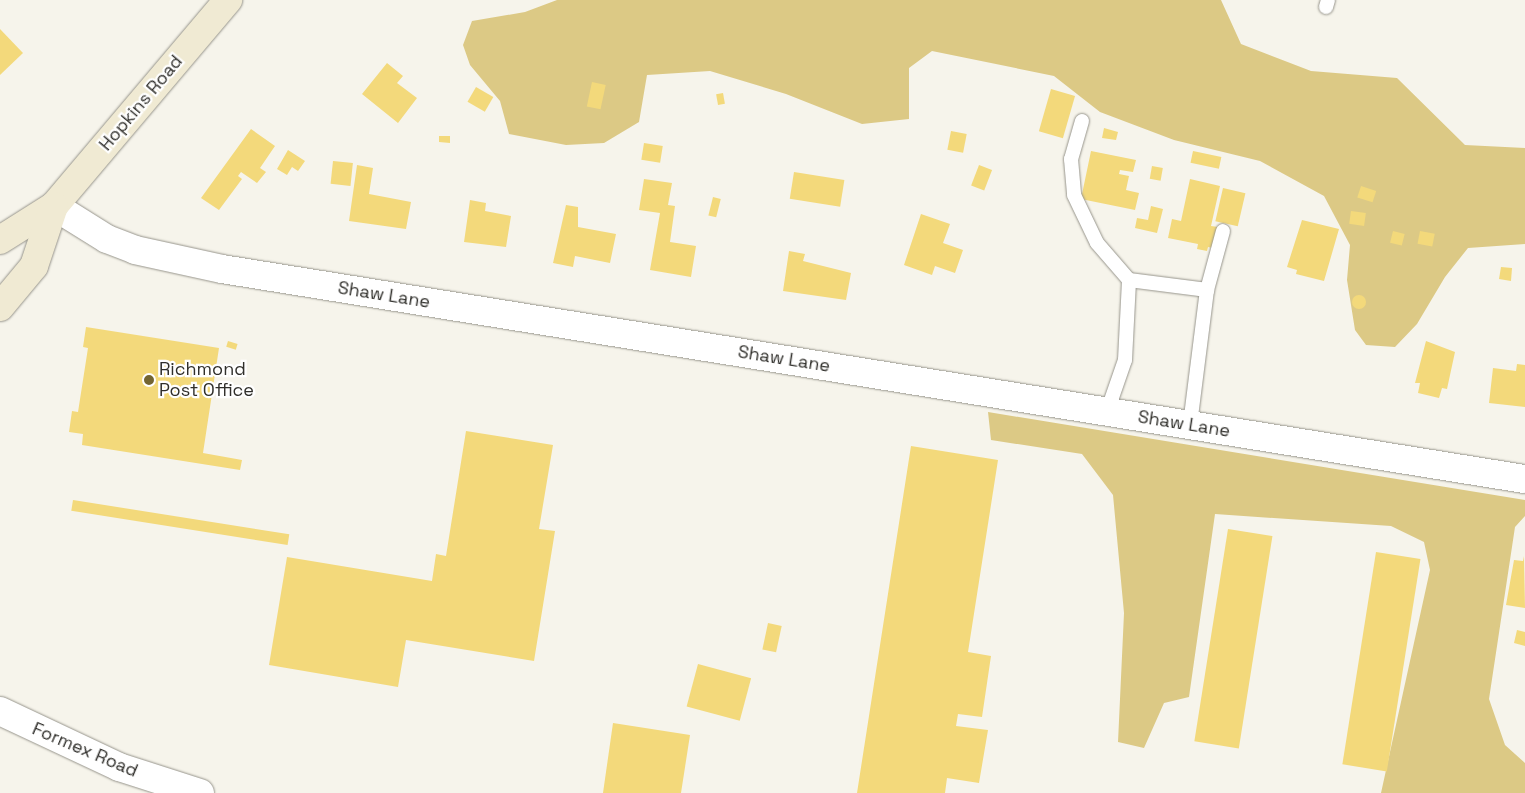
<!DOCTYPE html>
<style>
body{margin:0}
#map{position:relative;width:1525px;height:793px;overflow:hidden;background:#f6f4eb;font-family:"Space Grotesk",sans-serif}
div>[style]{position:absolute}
.green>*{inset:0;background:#dcc985}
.building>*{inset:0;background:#f3d97b;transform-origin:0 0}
.round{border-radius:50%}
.roads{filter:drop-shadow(0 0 1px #97958c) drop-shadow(0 0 1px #97958c)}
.lane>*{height:14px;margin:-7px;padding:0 7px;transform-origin:7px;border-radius:7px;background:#fff}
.street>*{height:28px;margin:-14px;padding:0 14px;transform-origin:14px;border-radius:14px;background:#fff}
.secondary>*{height:28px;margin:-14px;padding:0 14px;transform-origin:14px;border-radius:14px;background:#f0ead3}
.dots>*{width:14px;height:14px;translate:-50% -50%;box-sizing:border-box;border:2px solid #fff;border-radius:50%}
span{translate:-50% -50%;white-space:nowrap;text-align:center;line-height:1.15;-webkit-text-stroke:4.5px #fff;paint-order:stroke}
.street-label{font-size:18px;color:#302f2b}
.poi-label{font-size:18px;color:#302f2b}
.left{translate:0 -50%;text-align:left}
</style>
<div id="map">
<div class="green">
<div style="clip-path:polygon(557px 0,1221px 0,1241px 44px,1311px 71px,1397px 78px,1465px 145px,1525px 148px,1525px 244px,1468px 248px,1445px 277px,1417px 324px,1395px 347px,1366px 345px,1355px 330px,1347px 280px,1350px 245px,1324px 196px,1260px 161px,1174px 140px,1100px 112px,1054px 76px,932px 51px,909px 68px,909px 119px,862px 124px,786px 94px,710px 71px,647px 75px,639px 122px,604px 143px,566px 145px,509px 134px,500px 101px,470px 65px,463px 45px,472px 21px,525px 12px)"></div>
<div style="clip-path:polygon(988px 412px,1525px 500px,1525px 516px,1515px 527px,1489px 699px,1505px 745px,1525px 763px,1525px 793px,1381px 793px,1430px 570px,1424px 542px,1391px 526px,1215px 514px,1189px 697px,1164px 703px,1144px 748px,1118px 742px,1124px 613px,1113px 495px,1082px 454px,991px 440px)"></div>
</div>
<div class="building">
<div style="clip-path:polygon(0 29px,23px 53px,0 75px)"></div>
<div style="clip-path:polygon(387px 63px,403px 76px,397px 83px,417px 98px,398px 123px,362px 94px)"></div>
<div style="left:592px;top:82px;width:14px;height:25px;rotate:12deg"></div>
<div style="left:476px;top:87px;width:20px;height:17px;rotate:30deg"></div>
<div style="left:1051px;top:89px;width:25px;height:44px;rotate:16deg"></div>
<div style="left:723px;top:93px;width:11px;height:7px;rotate:80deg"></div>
<div style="clip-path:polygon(1104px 128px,1118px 132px,1116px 140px,1102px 138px)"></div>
<div style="clip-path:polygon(251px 129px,275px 146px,260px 168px,266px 172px,257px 183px,241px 172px,238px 176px,242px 179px,219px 210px,201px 198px)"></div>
<div style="left:951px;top:131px;width:16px;height:19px;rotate:11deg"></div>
<div style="clip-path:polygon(439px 136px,450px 136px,450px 143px,439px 142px)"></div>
<div style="left:644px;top:143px;width:19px;height:17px;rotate:9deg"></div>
<div style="clip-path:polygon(288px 150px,305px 161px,298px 171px,292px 167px,287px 175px,277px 169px)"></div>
<div style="clip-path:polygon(1091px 151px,1136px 160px,1133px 172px,1120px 170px,1119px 174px,1129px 176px,1126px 190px,1139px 193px,1135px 210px,1081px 199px)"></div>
<div style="left:1193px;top:151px;width:29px;height:12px;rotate:12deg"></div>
<div style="left:333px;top:161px;width:20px;height:23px;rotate:6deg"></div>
<div style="clip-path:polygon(357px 165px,373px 168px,369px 194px,411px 202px,406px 229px,349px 221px)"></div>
<div style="left:979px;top:165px;width:14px;height:22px;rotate:21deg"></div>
<div style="left:1152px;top:166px;width:11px;height:13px;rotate:10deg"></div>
<div style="left:794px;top:172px;width:51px;height:27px;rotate:9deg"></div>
<div style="clip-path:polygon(644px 179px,672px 183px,668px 205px,675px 206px,670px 242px,696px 246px,691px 277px,650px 270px,660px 213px,639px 210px)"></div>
<div style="clip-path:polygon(1190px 179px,1220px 186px,1211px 226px,1218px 227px,1213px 248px,1208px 247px,1207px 251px,1197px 249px,1198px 244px,1168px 238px,1172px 219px,1181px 221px)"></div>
<div style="left:1361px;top:186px;width:16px;height:12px;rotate:18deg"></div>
<div style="left:1223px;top:188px;width:23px;height:34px;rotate:13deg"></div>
<div style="left:713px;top:197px;width:8px;height:19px;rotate:14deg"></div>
<div style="clip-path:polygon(470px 200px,486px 203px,485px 211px,511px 216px,506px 247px,464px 242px)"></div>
<div style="clip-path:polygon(566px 205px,578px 207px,578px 227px,616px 234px,610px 263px,575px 256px,573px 267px,553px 263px)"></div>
<div style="clip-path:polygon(1151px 206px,1163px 209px,1157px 233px,1135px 228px,1137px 218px,1148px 220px)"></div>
<div style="left:1351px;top:211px;width:15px;height:13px;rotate:8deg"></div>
<div style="clip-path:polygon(921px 214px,950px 224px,943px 243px,963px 250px,955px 273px,935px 266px,932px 275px,904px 265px)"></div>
<div style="clip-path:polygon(1302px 220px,1339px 229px,1324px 281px,1296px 274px,1297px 270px,1287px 267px)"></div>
<div style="left:1393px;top:231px;width:12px;height:12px;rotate:14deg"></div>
<div style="left:1420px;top:231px;width:15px;height:13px;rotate:11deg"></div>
<div style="clip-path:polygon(789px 251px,805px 254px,803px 261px,851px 273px,846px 300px,783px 291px)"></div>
<div style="clip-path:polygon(1501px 267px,1512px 268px,1511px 281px,1499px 279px)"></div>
<div class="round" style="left:1352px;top:295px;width:14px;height:14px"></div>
<div style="clip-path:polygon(86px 327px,219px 348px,203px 453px,242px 460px,240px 470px,82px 445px,83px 434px,69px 432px,72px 411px,78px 412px,88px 348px,83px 347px)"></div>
<div style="left:228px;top:341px;width:10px;height:6px;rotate:17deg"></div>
<div style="clip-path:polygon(1426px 341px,1455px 352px,1447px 389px,1442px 388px,1439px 398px,1418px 393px,1420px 383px,1415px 383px)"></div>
<div style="clip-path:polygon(1517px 364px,1525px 365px,1525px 407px,1489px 403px,1493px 368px,1516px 371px)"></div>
<div style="clip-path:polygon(466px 431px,553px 445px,539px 529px,555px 531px,534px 661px,406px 640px,398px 687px,269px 665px,287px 557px,432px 581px,436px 554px,446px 556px)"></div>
<div style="clip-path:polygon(911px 446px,998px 460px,968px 652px,991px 656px,982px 717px,958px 714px,956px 726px,988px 730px,979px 783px,947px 778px,945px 793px,857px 793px)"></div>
<div style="left:73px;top:500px;width:219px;height:11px;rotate:9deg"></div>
<div style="left:1228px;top:529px;width:45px;height:215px;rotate:9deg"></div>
<div style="left:1376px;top:552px;width:45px;height:215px;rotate:9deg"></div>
<div style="clip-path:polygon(1524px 556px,1525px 608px,1506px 605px,1514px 560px,1523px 561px)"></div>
<div style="left:768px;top:623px;width:14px;height:27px;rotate:12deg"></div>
<div style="clip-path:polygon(1517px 630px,1525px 632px,1525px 646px,1514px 643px)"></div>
<div style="left:698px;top:664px;width:55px;height:44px;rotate:15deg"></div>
<div style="clip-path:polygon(613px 723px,690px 735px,681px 793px,603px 793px)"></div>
</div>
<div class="roads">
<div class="lane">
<div style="left:1326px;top:7px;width:7px;rotate:-74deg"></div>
<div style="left:1082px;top:121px;width:40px;rotate:106deg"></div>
<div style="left:1071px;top:159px;width:36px;rotate:85deg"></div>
<div style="left:1074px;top:195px;width:53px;rotate:64.4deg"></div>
<div style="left:1097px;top:243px;width:49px;rotate:49.1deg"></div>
<div style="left:1207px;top:290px;width:61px;rotate:-74.8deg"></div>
<div style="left:1107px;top:412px;width:55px;rotate:-70.9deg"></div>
<div style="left:1125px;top:360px;width:80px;rotate:-87.1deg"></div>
<div style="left:1129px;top:280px;width:79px;rotate:7.3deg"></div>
<div style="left:1207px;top:290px;width:136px;rotate:97.2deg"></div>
</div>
<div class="street">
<div style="left:54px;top:206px;width:62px;rotate:31.9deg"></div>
<div style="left:107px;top:239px;width:30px;rotate:21deg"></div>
<div style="left:135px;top:250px;width:89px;rotate:12.3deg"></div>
<div style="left:222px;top:269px;width:1320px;rotate:9.16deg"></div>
<div style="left:0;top:711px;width:132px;rotate:25.2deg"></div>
<div style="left:119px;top:767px;width:85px;rotate:17.8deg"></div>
</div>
<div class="secondary">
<div style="left:0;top:240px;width:64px;rotate:-32.2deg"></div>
<div style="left:54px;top:206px;width:270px;rotate:-49.8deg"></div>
<div style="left:0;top:307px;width:53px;rotate:-50.3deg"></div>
<div style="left:34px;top:266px;width:63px;rotate:-71.6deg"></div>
</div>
</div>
<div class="dots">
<div style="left:149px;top:380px;background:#736532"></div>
</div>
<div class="street-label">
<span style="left:141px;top:103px;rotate:-50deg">Hopkins Road</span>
<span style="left:384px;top:295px;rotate:9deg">Shaw Lane</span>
<span style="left:784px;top:359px;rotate:9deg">Shaw Lane</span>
<span style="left:1184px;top:424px;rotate:9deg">Shaw Lane</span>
<span style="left:85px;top:750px;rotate:23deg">Formex Road</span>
</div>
<div class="poi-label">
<span class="left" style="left:159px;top:380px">Richmond<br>Post Office</span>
</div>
</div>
